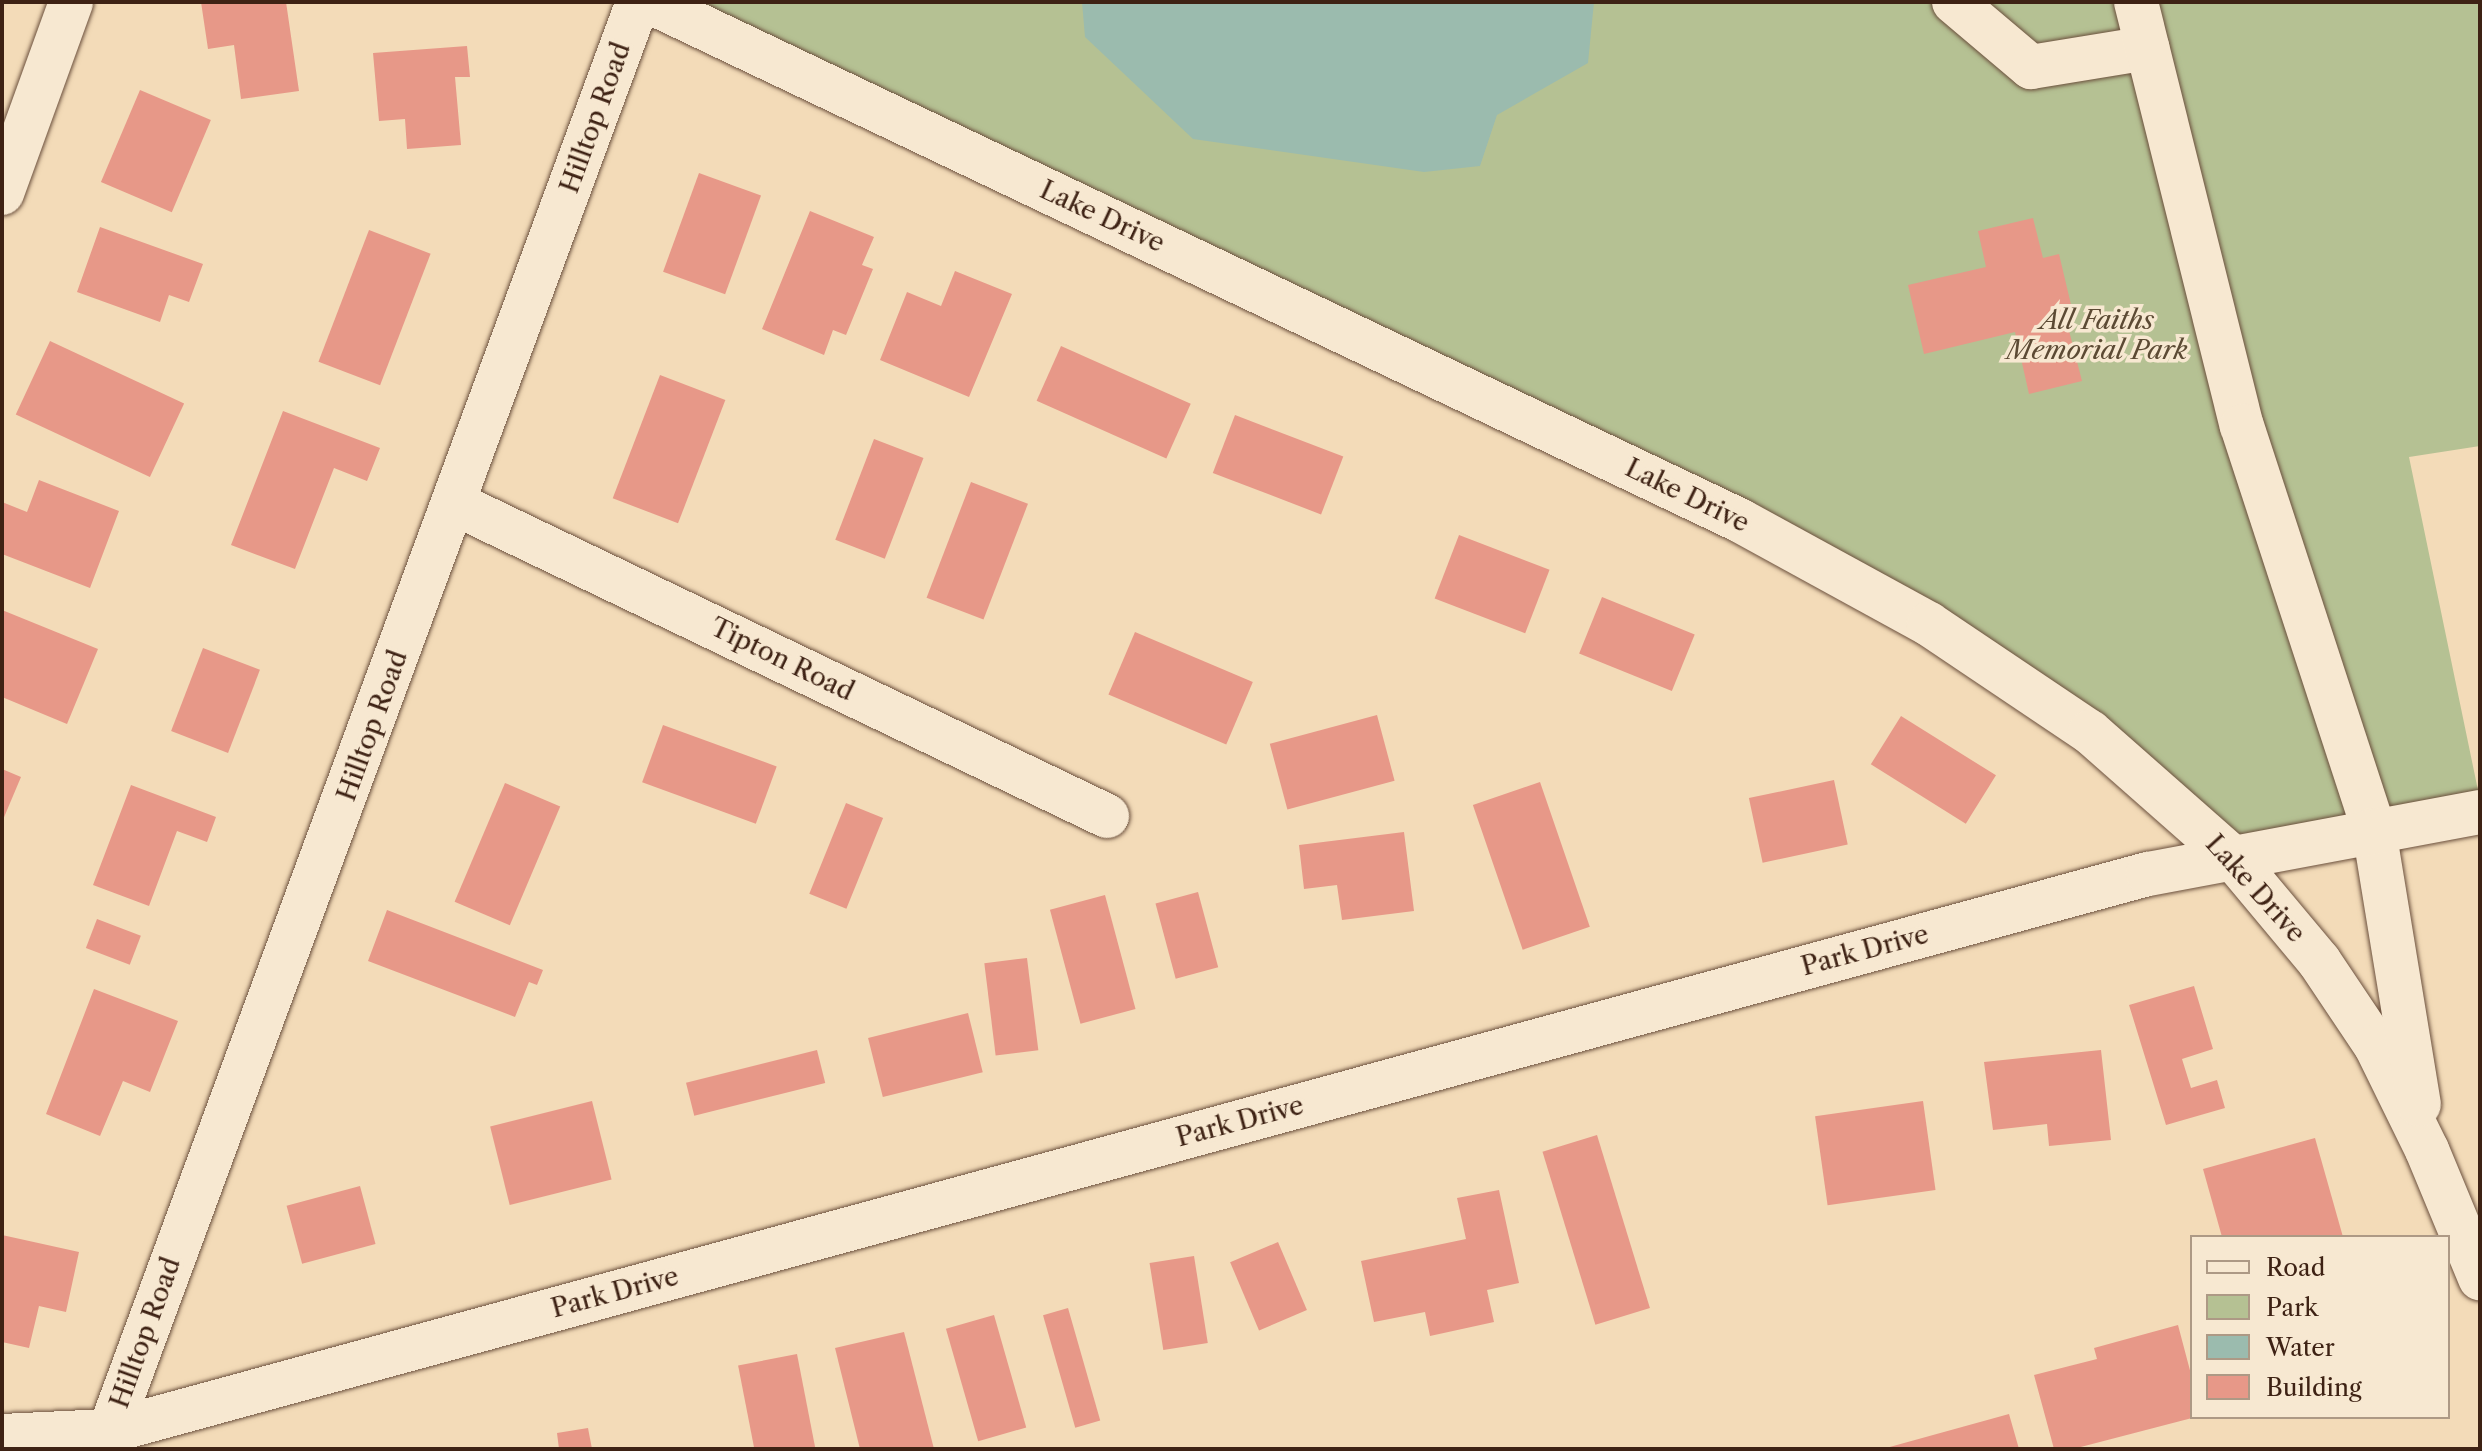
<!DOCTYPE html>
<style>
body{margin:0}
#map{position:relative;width:2482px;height:1451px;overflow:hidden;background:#f3dbb8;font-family:"Libre Caslon Text",serif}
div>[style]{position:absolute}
.green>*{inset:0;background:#b5c193}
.water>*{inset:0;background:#9bbbae}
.building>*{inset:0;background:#e79888;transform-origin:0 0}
.roads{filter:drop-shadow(0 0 2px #6b503d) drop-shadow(0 0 2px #6b503d)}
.minor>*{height:44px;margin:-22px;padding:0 22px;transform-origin:22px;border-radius:22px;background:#f7e8d1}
span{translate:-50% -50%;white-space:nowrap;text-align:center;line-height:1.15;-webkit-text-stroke:7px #f7e8d1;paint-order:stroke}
.street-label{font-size:26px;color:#3e2214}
.park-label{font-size:26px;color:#5c4a34;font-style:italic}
.frame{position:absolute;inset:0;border:4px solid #3e2214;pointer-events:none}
.legend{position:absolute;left:2190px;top:1235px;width:260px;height:184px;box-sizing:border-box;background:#f7e8d1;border:2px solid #ad9985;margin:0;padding:10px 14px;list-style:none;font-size:24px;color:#3e2214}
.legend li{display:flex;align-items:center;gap:16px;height:40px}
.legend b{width:40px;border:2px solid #ad9985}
</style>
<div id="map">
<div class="green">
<div style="clip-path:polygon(653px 2px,2480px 2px,2480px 446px,2409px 457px,2480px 800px,2232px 857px,1929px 624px)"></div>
</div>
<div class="water">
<div style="clip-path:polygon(1082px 2px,1594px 2px,1588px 63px,1497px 115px,1480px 166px,1424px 172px,1193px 139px,1085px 37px)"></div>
</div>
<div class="building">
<div style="clip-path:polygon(201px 2px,286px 2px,299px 91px,241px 99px,234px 45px,208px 49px)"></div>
<div style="clip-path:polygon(467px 46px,470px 77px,455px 77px,461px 145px,407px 149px,405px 119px,379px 121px,373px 53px)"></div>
<div style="left:140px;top:90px;width:77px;height:100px;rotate:23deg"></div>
<div style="left:699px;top:173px;width:66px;height:105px;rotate:20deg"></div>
<div style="clip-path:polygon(810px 211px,874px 237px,862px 265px,873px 269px,846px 335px,833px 330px,824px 355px,762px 329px)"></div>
<div style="clip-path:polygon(2033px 218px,2043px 258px,2059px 254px,2073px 313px,2065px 315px,2082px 381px,2029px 394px,2015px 332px,1924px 354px,1908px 285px,1986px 267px,1978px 231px)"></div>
<div style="clip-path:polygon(100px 227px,203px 264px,189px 302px,169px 295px,160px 322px,77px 292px)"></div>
<div style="left:369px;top:230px;width:66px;height:141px;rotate:21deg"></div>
<div style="clip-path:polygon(955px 271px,1012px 294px,969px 397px,880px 360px,907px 292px,941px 306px)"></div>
<div style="left:50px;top:341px;width:148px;height:81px;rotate:25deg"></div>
<div style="left:1061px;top:346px;width:142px;height:60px;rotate:24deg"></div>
<div style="left:660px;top:375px;width:70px;height:132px;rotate:21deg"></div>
<div style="clip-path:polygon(283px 411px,380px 448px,367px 481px,334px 468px,295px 569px,231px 545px)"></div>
<div style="left:1235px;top:415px;width:116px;height:62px;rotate:21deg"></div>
<div style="left:874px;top:439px;width:53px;height:108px;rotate:21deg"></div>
<div style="clip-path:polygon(39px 480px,119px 511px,90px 588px,2px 554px,2px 502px,27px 512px)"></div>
<div style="left:971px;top:482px;width:61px;height:124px;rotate:21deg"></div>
<div style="left:1459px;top:535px;width:97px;height:68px;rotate:21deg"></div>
<div style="left:1602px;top:597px;width:100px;height:61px;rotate:22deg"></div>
<div style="clip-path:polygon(2px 610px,98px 649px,67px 724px,2px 697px)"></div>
<div style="left:1135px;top:632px;width:128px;height:68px;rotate:23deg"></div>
<div style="left:203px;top:648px;width:61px;height:89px;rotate:21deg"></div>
<div style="left:1377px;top:715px;width:68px;height:111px;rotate:75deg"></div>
<div style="left:1901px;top:716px;width:112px;height:57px;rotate:32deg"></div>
<div style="left:663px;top:725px;width:121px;height:61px;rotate:20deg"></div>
<div style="clip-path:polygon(2px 769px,21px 777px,2px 822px)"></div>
<div style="left:1834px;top:780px;width:66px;height:87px;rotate:78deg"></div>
<div style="left:1540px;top:782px;width:153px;height:71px;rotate:71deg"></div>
<div style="left:505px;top:783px;width:60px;height:129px;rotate:23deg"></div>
<div style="clip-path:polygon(131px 785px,216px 817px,207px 842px,177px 831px,149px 906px,93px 885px)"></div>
<div style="left:846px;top:803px;width:40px;height:98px;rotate:22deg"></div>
<div style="clip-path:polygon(1404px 832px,1414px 911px,1342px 920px,1337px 885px,1304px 889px,1299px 845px)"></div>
<div style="left:1198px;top:892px;width:78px;height:44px;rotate:75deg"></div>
<div style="left:1105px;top:895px;width:118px;height:57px;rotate:75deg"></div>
<div style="clip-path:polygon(387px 910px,543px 970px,537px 985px,529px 982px,515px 1017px,368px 961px)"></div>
<div style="left:97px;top:919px;width:47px;height:31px;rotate:21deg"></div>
<div style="left:1027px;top:958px;width:93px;height:43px;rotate:83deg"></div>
<div style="clip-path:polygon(2194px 986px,2213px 1049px,2182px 1059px,2191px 1088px,2217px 1080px,2225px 1108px,2166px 1125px,2129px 1005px)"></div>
<div style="clip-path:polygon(94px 989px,178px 1021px,150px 1092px,123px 1081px,100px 1136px,46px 1114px)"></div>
<div style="left:968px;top:1013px;width:61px;height:103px;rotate:76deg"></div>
<div style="left:817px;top:1050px;width:34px;height:135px;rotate:76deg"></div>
<div style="clip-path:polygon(2101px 1050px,2111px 1140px,2049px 1146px,2047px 1124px,1993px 1130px,1984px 1062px)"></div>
<div style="left:592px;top:1101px;width:81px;height:105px;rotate:76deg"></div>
<div style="left:1923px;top:1101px;width:90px;height:109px;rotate:82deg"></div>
<div style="left:1597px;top:1135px;width:181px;height:57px;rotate:73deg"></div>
<div style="clip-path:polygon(2315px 1138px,2343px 1237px,2222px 1237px,2203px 1169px)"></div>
<div style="left:360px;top:1186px;width:60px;height:76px;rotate:75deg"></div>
<div style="clip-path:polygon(1499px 1190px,1519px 1283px,1487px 1290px,1494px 1322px,1430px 1336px,1425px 1312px,1374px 1322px,1361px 1261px,1466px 1239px,1457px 1198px)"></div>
<div style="clip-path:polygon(2px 1235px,79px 1252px,66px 1312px,39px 1306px,29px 1348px,2px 1342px)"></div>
<div style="left:1278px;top:1242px;width:74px;height:52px;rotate:67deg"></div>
<div style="left:1194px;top:1256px;width:88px;height:45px;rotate:81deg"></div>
<div style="left:1068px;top:1308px;width:117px;height:26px;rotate:74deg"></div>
<div style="left:994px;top:1315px;width:117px;height:50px;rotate:74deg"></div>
<div style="clip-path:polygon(2178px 1325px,2192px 1378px,2192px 1418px,2073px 1449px,2054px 1449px,2034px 1375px,2097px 1359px,2094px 1348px)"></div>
<div style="clip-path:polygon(904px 1332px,934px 1449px,860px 1449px,835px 1348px)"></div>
<div style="left:797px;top:1354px;width:97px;height:60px;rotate:79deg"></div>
<div style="clip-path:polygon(2009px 1414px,2019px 1449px,1887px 1449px,1886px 1448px)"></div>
<div style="clip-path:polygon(588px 1428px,592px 1449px,559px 1449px,557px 1433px)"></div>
</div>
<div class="roads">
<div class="minor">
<div style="left:650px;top:2px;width:1208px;rotate:25.44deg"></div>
<div style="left:1741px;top:521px;width:214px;rotate:28.7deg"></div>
<div style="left:1929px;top:624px;width:194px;rotate:33.9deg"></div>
<div style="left:2090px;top:732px;width:189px;rotate:41.4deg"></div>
<div style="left:2232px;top:857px;width:136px;rotate:50.1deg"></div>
<div style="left:2319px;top:961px;width:102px;rotate:56.2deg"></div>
<div style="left:2376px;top:1046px;width:116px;rotate:63.9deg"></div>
<div style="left:2427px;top:1150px;width:139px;rotate:67.5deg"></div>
<div style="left:1954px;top:2px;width:101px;rotate:40.2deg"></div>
<div style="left:2031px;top:67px;width:118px;rotate:-9.3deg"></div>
<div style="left:2136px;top:2px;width:437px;rotate:76deg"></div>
<div style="left:2242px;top:426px;width:425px;rotate:71.9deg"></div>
<div style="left:2374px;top:830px;width:278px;rotate:80.7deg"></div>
<div style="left:2px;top:193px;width:203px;rotate:-70.1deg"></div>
<div style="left:456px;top:504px;width:722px;rotate:25.61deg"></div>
<div style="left:2px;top:1436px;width:108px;rotate:-2.7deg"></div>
<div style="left:110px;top:1431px;width:2113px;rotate:-15.29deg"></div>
<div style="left:2148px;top:874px;width:338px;rotate:-10.6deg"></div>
<div style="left:103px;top:1449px;width:1543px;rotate:-69.71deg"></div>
</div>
</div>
<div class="street-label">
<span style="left:596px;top:118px;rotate:-70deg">Hilltop Road</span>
<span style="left:1102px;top:217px;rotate:25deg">Lake Drive</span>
<span style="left:1687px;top:496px;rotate:26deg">Lake Drive</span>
<span style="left:782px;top:660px;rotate:26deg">Tipton Road</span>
<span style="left:373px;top:726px;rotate:-70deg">Hilltop Road</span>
<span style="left:2255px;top:889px;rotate:48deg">Lake Drive</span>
<span style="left:1865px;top:951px;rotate:-15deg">Park Drive</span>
<span style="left:1240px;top:1122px;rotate:-15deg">Park Drive</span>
<span style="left:615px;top:1293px;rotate:-15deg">Park Drive</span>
<span style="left:146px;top:1333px;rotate:-70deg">Hilltop Road</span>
</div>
<div class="park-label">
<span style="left:2097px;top:336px">All Faiths<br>Memorial Park</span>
</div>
<div class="frame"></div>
<ul class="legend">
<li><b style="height:10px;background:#f7e8d1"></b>Road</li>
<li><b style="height:22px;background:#b5c193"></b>Park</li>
<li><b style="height:22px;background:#9bbbae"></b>Water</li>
<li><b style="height:22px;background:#e79888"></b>Building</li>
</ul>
</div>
